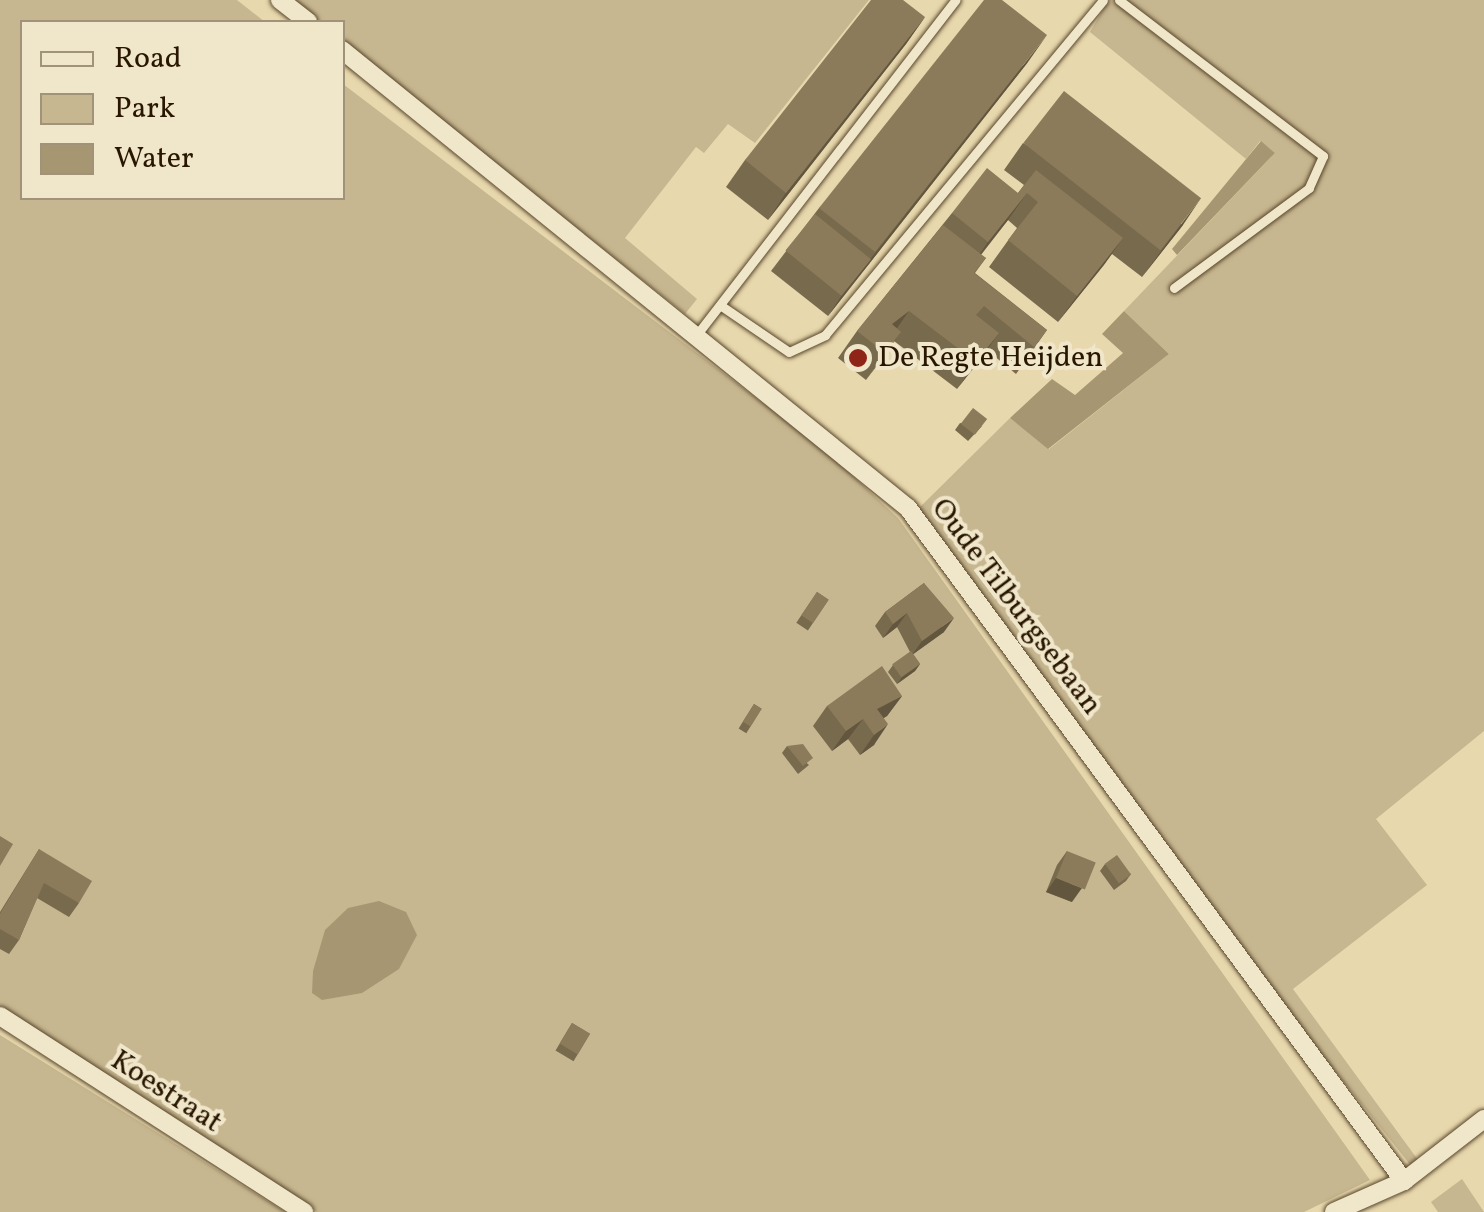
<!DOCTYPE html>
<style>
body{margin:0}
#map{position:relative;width:1484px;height:1212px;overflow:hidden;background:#e8d8ad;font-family:Vollkorn,serif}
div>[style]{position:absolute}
.green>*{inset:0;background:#c7b790}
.water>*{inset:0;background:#a79672}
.roads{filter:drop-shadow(0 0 2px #58462b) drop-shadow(0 0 2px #58462b)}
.service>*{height:9px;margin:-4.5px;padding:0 4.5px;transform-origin:4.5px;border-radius:4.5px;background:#f0e6ca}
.minor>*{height:18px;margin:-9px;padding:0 9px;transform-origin:9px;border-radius:9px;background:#f0e6ca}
.wall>*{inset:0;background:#786a4d;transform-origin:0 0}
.shaded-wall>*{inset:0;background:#62563f}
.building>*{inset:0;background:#8c7b5a;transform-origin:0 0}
.dots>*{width:28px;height:28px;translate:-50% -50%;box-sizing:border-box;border:5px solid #f0e6ca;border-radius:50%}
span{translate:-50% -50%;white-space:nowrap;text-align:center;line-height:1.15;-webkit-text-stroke:8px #f0e6ca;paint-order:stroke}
.poi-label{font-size:30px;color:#281600}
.left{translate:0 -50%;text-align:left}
.street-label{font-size:30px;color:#281600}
.legend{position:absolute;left:20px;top:20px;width:325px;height:180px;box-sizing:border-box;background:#f0e6ca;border:2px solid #a09379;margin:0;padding:12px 18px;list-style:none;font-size:30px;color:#281600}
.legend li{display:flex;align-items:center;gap:20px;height:50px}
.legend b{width:50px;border:2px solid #a09379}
</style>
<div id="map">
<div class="green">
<div style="clip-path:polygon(0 0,237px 0,265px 22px,22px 22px,22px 198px,342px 198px,343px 84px,826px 451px,898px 518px,1370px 1180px,1304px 1212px,317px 1212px,0 1009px)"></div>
<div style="clip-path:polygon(289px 0,869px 0,755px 143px,728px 124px,704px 153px,696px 147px,625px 238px,697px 299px,685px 314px,343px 42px,342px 22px,317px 22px)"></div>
<div style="clip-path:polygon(1109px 0,1484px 0,1484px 731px,1376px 819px,1427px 885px,1293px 989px,1421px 1164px,1412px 1167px,1244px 957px,917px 510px,1010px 418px,1049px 449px,1169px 354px,1124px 311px,1275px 153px,1260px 141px,1246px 159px,1090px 32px)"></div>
<div style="clip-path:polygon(0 1035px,269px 1202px,285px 1212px,0 1212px)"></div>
<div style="clip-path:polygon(1462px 1179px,1484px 1212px,1438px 1212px,1431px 1202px)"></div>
</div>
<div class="water">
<div style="clip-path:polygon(1261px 141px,1275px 153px,1177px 255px,1172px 249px)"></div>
<div style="clip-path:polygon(1124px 311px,1169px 354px,1048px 449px,1010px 418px,1052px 379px,1075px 395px,1123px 353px,1102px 334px)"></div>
<div style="clip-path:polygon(379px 901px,406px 912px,417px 935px,399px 969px,362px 993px,322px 1000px,312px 993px,313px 971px,325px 930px,348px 908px)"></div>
</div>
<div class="roads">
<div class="service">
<div style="left:1119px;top:0;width:257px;rotate:37.4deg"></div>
<div style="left:1323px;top:156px;width:35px;rotate:114deg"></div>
<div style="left:1309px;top:188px;width:168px;rotate:143.5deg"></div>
<div style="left:720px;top:305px;width:83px;rotate:34.3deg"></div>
<div style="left:789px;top:352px;width:40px;rotate:-25deg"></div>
<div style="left:825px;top:335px;width:435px;rotate:-50.3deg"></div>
<div style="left:698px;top:333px;width:421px;rotate:-52.3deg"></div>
</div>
<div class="minor">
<div style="left:280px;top:0;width:36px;rotate:38deg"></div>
<div style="left:342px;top:50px;width:728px;rotate:38.98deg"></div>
<div style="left:908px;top:508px;width:836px;rotate:53.61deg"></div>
<div style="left:0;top:1016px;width:362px;rotate:32.8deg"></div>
<div style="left:1334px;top:1212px;width:77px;rotate:-23.9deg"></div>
<div style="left:1404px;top:1181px;width:101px;rotate:-37.8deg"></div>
</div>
</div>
<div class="wall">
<div style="clip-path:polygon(925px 17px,906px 44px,768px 220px,726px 187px,745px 160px)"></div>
<div style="clip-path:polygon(1028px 62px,828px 316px,771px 271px,819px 208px)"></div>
<div style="clip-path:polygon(1023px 143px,1183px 225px,1142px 277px,1112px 254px,1058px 322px,989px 267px,1017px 228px,1008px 220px,981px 255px,986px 258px,975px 273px,1047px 330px,1016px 374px,987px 350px,957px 389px,894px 341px,866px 380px,838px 358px,857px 331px,952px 213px,1018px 193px,1024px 185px,1004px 170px)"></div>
<div style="clip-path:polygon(960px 423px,982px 426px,968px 441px,955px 430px)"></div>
<div style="clip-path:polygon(924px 583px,944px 632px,913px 654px,920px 664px,915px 671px,897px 684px,888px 672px,893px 665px,910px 652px,897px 627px,883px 638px,875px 626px,885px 612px)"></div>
<div style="left:817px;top:592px;width:14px;height:37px;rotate:34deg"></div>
<div style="clip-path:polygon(902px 696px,887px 716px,884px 718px,874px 745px,860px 755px,848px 739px,832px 751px,813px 726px,827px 706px)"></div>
<div style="left:754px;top:704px;width:9px;height:29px;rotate:32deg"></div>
<div style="clip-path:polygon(787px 746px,809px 765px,798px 774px,782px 753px)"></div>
<div style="clip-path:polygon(39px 849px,79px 903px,69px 917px,37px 898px,19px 940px,9px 954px,0 949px,0 912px)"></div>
<div style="clip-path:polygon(1067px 851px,1072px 902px,1046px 892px,1057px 865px)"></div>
<div style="clip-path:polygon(1105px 864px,1131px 874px,1126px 881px,1114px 890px,1100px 871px)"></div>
<div style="left:572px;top:1023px;width:21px;height:32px;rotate:31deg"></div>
</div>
<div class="shaded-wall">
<div style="clip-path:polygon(925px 17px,906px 44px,768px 220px,786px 193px)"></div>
<div style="clip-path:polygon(1047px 35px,1028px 62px,828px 316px,842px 295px)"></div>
<div style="clip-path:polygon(1027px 193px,1008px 220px,969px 269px,988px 242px)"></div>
<div style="clip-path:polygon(1201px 198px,1183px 225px,1142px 277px,1161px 251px)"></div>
<div style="clip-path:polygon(1123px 238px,1104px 265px,1058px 322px,1077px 296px)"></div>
<div style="clip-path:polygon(909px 311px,890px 338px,892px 324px)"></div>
<div style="clip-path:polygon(901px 332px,882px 359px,866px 380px,885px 353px)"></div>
<div style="clip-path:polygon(999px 333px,980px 360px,957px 389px,976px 362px)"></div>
<div style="clip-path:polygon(907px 613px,897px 627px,883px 638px,893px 624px)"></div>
<div style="clip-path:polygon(954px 618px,944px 632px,912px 655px,922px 641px)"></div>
<div style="clip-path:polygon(920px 664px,915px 671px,897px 684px,902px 677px)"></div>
<div style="clip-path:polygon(902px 696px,887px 716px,868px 726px,877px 709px)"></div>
<div style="clip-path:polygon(863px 719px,848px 739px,832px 751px,846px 731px)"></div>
<div style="clip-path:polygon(888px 724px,874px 745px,860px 755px,874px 735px)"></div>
<div style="clip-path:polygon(1056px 878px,1082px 888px,1072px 902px,1046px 892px)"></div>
</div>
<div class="building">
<div style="clip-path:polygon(871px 0,903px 0,925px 17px,786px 193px,745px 160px)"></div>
<div style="clip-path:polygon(984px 0,1002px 0,1047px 35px,875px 252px,819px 208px)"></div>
<div style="left:1064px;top:91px;width:174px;height:66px;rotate:38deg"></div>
<div style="clip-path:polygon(987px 168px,1018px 193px,1036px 170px,1123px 238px,1077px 296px,1008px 240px,1038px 202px,1027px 193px,988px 242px,952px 213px)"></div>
<div style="left:815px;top:214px;width:72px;height:47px;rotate:39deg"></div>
<div style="clip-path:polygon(943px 225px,986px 258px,974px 273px,1047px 330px,1034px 347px,984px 306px,976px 315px,999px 333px,976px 362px,909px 311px,892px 324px,901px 332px,885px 353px,857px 331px)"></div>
<div style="left:973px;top:408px;width:18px;height:20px;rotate:38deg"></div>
<div style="clip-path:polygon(924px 583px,954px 618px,922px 641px,907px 613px,893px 624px,885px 612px)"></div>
<div style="left:817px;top:592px;width:14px;height:28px;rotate:34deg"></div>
<div style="left:911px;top:651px;width:16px;height:23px;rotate:55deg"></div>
<div style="clip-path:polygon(882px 666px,902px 696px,877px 709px,888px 724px,874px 735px,863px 719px,846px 731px,827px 706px)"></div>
<div style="left:754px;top:704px;width:9px;height:21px;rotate:32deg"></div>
<div style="clip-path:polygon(803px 744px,813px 758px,803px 766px,787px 746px)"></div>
<div style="clip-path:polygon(0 836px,13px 844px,0 866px)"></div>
<div style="clip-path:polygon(39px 849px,92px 881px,79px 903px,44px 883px,19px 940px,0 929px,0 914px)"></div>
<div style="left:1067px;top:851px;width:31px;height:29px;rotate:22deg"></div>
<div style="left:1117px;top:855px;width:24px;height:15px;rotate:54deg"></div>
<div style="left:572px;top:1023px;width:21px;height:24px;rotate:31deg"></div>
</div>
<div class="dots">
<div style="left:858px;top:358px;background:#8f2418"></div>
</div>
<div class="poi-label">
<span class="left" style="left:878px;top:358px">De Regte Heijden</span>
</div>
<div class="street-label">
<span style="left:1016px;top:607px;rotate:53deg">Oude Tilburgsebaan</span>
<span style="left:166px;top:1092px;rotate:33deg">Koestraat</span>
</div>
<ul class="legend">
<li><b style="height:12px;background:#f0e6ca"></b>Road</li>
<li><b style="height:28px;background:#c7b790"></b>Park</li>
<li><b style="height:28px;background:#a79672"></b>Water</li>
</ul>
</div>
